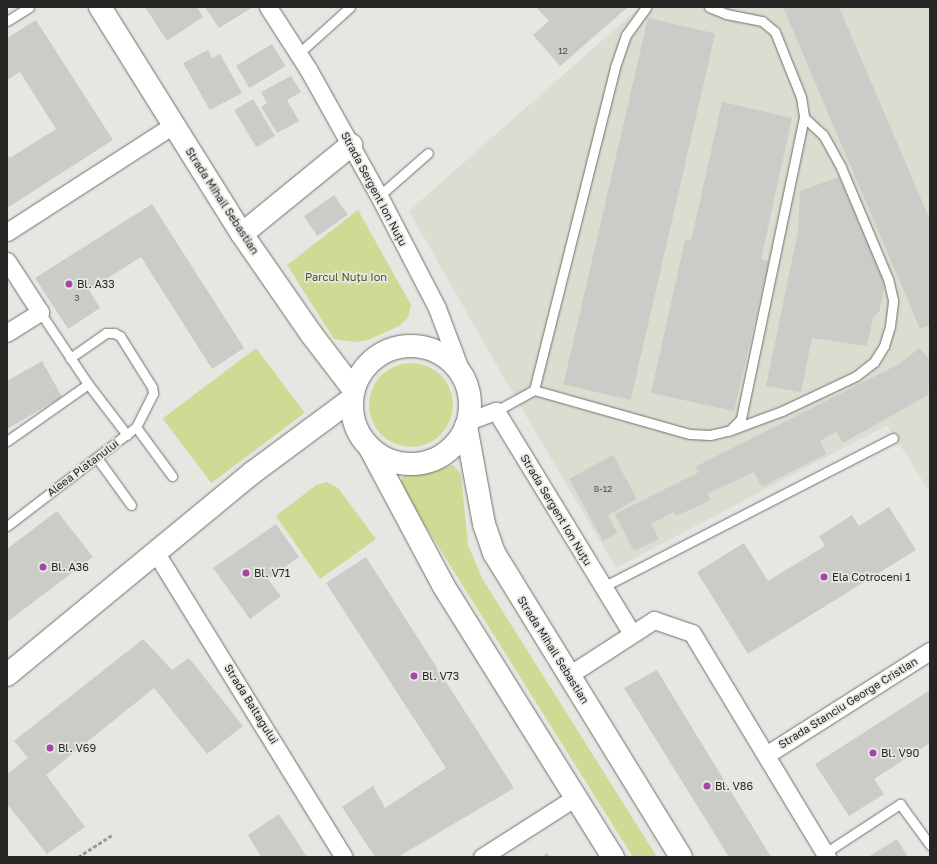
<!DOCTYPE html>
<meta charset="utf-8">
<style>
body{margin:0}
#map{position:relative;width:937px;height:864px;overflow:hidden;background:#e6e7e2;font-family:"Golos Text",sans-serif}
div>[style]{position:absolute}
.built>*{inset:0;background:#daddd0}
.green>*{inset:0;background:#cfda95;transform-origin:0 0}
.round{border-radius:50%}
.building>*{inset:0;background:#cbccc7;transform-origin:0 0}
.path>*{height:2.5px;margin-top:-1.25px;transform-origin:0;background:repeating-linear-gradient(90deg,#989995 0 4px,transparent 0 6px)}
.roads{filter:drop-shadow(0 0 1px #70716c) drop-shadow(0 0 1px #70716c)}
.lane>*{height:9px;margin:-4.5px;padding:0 4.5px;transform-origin:4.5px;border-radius:4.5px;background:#fff}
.street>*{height:17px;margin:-8.5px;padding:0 8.5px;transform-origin:8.5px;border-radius:8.5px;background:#fff}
.secondary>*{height:22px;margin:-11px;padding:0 11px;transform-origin:11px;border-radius:11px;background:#fff}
.secondary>.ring{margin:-11px;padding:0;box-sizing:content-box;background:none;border:22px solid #fff;border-radius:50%}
.dots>*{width:11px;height:11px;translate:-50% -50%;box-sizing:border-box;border:2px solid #e6e7e2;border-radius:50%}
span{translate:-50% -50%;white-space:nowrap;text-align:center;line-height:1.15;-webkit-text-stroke:3.5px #e6e7e2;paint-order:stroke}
.number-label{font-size:9px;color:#4f504e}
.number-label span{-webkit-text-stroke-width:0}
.street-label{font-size:11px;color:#262725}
.park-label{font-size:11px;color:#4f551b}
.poi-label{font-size:11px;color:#262725}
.left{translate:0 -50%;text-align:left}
.frame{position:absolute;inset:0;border:8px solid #262725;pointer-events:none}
</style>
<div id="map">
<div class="built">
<div style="clip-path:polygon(640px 7px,930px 7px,930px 492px,887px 425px,616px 568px,516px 399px,409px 211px)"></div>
</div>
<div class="green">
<div style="clip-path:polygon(358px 210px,411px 305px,408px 318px,399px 326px,368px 340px,355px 342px,334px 339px,287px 265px)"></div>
<div style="left:256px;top:348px;width:81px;height:117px;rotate:53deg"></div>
<div class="round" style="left:369px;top:363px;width:84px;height:84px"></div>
<div style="clip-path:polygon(453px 465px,461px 474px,468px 545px,483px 580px,657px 857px,633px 857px,401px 487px,401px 481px,404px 475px,424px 473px)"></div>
<div style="clip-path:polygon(327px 482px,338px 488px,376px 539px,320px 579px,276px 516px,316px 485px)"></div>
</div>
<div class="building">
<div style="clip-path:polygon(145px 7px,197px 7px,203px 17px,167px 41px)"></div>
<div style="clip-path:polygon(205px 7px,253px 7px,219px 28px)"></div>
<div style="clip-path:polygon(536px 7px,628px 7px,560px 66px,533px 35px,549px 21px)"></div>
<div style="clip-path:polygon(783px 7px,839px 7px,930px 220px,930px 325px,920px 329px)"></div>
<div style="left:648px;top:18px;width:69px;height:376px;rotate:13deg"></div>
<div style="clip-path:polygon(36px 20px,113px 140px,7px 208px,7px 154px,10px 158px,56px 129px,20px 72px,7px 80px,7px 38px)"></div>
<div style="left:272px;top:44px;width:26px;height:42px;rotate:59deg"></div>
<div style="clip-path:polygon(208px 50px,212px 58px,220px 54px,242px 93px,210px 110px,183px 63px)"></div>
<div style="clip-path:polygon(291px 76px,301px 92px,287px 100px,299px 121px,277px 133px,261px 107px,267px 103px,261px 92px)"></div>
<div style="left:253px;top:99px;width:43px;height:22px;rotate:59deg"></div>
<div style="clip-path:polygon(722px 102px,792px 118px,761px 259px,769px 261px,734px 411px,651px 393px,685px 240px,691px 241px)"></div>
<div style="clip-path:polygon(839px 177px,881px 274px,884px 288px,879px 312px,873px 317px,867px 346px,812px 338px,801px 392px,766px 386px,798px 231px,800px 191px)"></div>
<div style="left:334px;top:195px;width:24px;height:37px;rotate:55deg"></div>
<div style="clip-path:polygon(152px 204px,244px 348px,212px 369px,141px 257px,89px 290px,100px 308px,68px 329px,35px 278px)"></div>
<div style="clip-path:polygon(919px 348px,930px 360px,928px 395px,843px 443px,836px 432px,820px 441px,826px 454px,762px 487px,754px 472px,707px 494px,711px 500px,676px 516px,674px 512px,651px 524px,659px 539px,634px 551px,615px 514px,699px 472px,695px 467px,901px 363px)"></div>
<div style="clip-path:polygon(42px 361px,62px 397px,7px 429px,7px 381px)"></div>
<div style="clip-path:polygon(613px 455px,637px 499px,608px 515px,617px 533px,603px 541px,569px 479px)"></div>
<div style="clip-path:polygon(889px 507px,916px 550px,748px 654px,697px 572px,744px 543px,768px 581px,825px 546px,819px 536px,852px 515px,859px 526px)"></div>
<div style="clip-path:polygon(57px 511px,93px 557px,7px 622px,7px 549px)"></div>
<div style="clip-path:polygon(276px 524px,299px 557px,268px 579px,281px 596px,250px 619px,213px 568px)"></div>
<div style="clip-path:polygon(366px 557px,514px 788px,398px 857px,375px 857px,342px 807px,373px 786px,385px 808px,446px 768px,326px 583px)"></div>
<div style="clip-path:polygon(143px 639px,172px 670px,189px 658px,243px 726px,207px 754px,154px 688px,46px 775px,85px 827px,47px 854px,7px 804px,7px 774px,28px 758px,14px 741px)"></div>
<div style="clip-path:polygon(657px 670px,705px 749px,771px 857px,729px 857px,624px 688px)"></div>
<div style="clip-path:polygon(930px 690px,930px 743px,874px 779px,884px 794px,849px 816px,815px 764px)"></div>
<div style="clip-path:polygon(279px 814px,307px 857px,261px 857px,248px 835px)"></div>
<div style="clip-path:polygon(897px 839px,908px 857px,868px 857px)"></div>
<div style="clip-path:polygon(547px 853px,550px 857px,541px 857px)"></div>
</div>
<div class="path">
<div style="left:78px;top:857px;width:40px;rotate:-32.9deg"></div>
</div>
<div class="roads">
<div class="lane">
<div style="left:709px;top:7px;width:18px;rotate:22deg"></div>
<div style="left:726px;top:14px;width:37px;rotate:11deg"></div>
<div style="left:762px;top:21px;width:17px;rotate:40deg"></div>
<div style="left:775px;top:32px;width:70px;rotate:68.2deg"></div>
<div style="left:801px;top:97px;width:20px;rotate:81deg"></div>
<div style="left:804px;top:117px;width:309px;rotate:101.8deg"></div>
<div style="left:741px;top:419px;width:13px;rotate:135deg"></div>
<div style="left:7px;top:21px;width:26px;rotate:-32deg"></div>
<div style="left:298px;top:54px;width:70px;rotate:-42.1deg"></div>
<div style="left:379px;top:196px;width:65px;rotate:-41.3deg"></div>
<div style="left:40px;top:312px;width:87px;rotate:56.3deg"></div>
<div style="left:88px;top:384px;width:64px;rotate:52.6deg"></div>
<div style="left:534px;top:390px;width:333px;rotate:-75.9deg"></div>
<div style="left:615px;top:67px;width:34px;rotate:-71deg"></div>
<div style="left:626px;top:35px;width:34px;rotate:-54deg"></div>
<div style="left:496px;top:411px;width:43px;rotate:-28.9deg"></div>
<div style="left:534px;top:390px;width:162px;rotate:15.8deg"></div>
<div style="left:690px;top:434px;width:20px;rotate:3deg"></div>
<div style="left:710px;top:435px;width:18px;rotate:-13deg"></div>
<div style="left:728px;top:431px;width:58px;rotate:-20.3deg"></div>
<div style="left:782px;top:411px;width:82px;rotate:-25.3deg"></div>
<div style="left:856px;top:376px;width:23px;rotate:-38deg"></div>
<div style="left:874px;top:362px;width:19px;rotate:-58deg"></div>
<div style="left:884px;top:346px;width:21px;rotate:-73deg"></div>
<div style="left:890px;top:326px;width:26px;rotate:-83deg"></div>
<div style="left:893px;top:300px;width:22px;rotate:-103deg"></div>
<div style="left:888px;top:279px;width:121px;rotate:-112.8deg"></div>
<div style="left:841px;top:167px;width:37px;rotate:-119deg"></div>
<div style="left:823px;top:135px;width:26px;rotate:-137deg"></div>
<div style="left:136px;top:427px;width:61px;rotate:53.7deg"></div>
<div style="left:7px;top:441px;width:99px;rotate:-35.1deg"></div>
<div style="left:97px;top:458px;width:58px;rotate:54.1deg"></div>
<div style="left:7px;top:526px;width:163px;rotate:-37.5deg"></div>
<div style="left:136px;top:427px;width:38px;rotate:-63deg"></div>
<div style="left:153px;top:393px;width:6px;rotate:-99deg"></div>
<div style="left:152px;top:387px;width:60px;rotate:-122.1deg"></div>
<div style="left:120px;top:336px;width:7px;rotate:-153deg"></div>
<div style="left:114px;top:333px;width:8px;rotate:180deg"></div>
<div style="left:106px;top:333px;width:44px;rotate:145.2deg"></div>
<div style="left:603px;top:587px;width:326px;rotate:-27.2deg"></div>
<div style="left:825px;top:853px;width:90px;rotate:-33.2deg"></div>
<div style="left:900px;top:804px;width:51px;rotate:53.8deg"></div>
</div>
<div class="street">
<div style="left:268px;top:7px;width:74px;rotate:57.2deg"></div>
<div style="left:308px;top:69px;width:145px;rotate:60.8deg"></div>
<div style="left:379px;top:196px;width:126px;rotate:62.6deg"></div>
<div style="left:437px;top:308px;width:77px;rotate:69.4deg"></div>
<div style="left:7px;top:232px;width:197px;rotate:-32.8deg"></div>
<div style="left:7px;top:261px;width:61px;rotate:57.1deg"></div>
<div style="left:40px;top:312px;width:39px;rotate:148deg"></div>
<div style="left:468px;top:421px;width:30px;rotate:-20deg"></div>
<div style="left:496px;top:411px;width:261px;rotate:58.6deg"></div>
<div style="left:156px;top:553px;width:357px;rotate:58.3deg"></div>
<div style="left:569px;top:675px;width:101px;rotate:-32.9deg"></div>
<div style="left:654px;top:620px;width:40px;rotate:18.9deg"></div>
<div style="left:692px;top:633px;width:262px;rotate:58.9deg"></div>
<div style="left:766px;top:755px;width:194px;rotate:-32.4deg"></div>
<div style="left:482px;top:857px;width:112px;rotate:-32.6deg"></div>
</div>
<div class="secondary">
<div style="left:100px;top:7px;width:268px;rotate:58deg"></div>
<div style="left:242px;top:234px;width:123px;rotate:55.3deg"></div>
<div style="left:312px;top:335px;width:69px;rotate:52.6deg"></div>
<div style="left:242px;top:234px;width:141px;rotate:-39.2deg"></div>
<div class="ring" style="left:352px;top:346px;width:96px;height:96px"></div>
<div style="left:466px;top:426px;width:100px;rotate:79.6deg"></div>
<div style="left:484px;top:524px;width:31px;rotate:71deg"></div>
<div style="left:494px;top:553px;width:357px;rotate:58.4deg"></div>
<div style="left:370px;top:448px;width:155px;rotate:61.9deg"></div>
<div style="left:443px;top:585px;width:321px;rotate:58deg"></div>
<div style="left:7px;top:675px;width:318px;rotate:-39.5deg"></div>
<div style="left:252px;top:473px;width:124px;rotate:-36.5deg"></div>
</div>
</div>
<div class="dots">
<div style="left:69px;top:284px;background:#a544ab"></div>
<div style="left:43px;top:567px;background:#a544ab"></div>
<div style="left:246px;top:573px;background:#a544ab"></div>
<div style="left:824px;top:577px;background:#a544ab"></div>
<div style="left:414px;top:676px;background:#a544ab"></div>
<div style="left:50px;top:748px;background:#a544ab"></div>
<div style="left:873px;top:753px;background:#a544ab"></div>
<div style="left:707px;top:786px;background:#a544ab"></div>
</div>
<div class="number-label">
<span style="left:563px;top:51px">12</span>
<span style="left:77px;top:298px">3</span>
<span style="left:603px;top:489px">8-12</span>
</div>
<div class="street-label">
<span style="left:374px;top:189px;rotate:62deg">Strada Sergent Ion Nuțu</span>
<span style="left:222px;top:201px;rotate:57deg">Strada Mihail Sebastian</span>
<span style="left:83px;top:468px;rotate:-37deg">Aleea Platanului</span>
<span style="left:556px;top:510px;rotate:59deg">Strada Sergent Ion Nuțu</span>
<span style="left:553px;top:650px;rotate:58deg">Strada Mihail Sebastian</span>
<span style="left:848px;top:703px;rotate:-32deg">Strada Stanciu George Cristian</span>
<span style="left:251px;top:704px;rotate:58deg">Strada Baltagului</span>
</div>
<div class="park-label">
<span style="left:346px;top:277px">Parcul Nuțu Ion</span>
</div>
<div class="poi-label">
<span class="left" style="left:77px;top:284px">Bl. A33</span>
<span class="left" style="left:51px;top:567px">Bl. A36</span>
<span class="left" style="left:254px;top:573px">Bl. V71</span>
<span class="left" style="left:832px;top:577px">Ela Cotroceni 1</span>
<span class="left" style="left:422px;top:676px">Bl. V73</span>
<span class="left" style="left:58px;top:748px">Bl. V69</span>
<span class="left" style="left:881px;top:753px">Bl. V90</span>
<span class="left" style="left:715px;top:786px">Bl. V86</span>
</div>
<div class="frame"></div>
</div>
